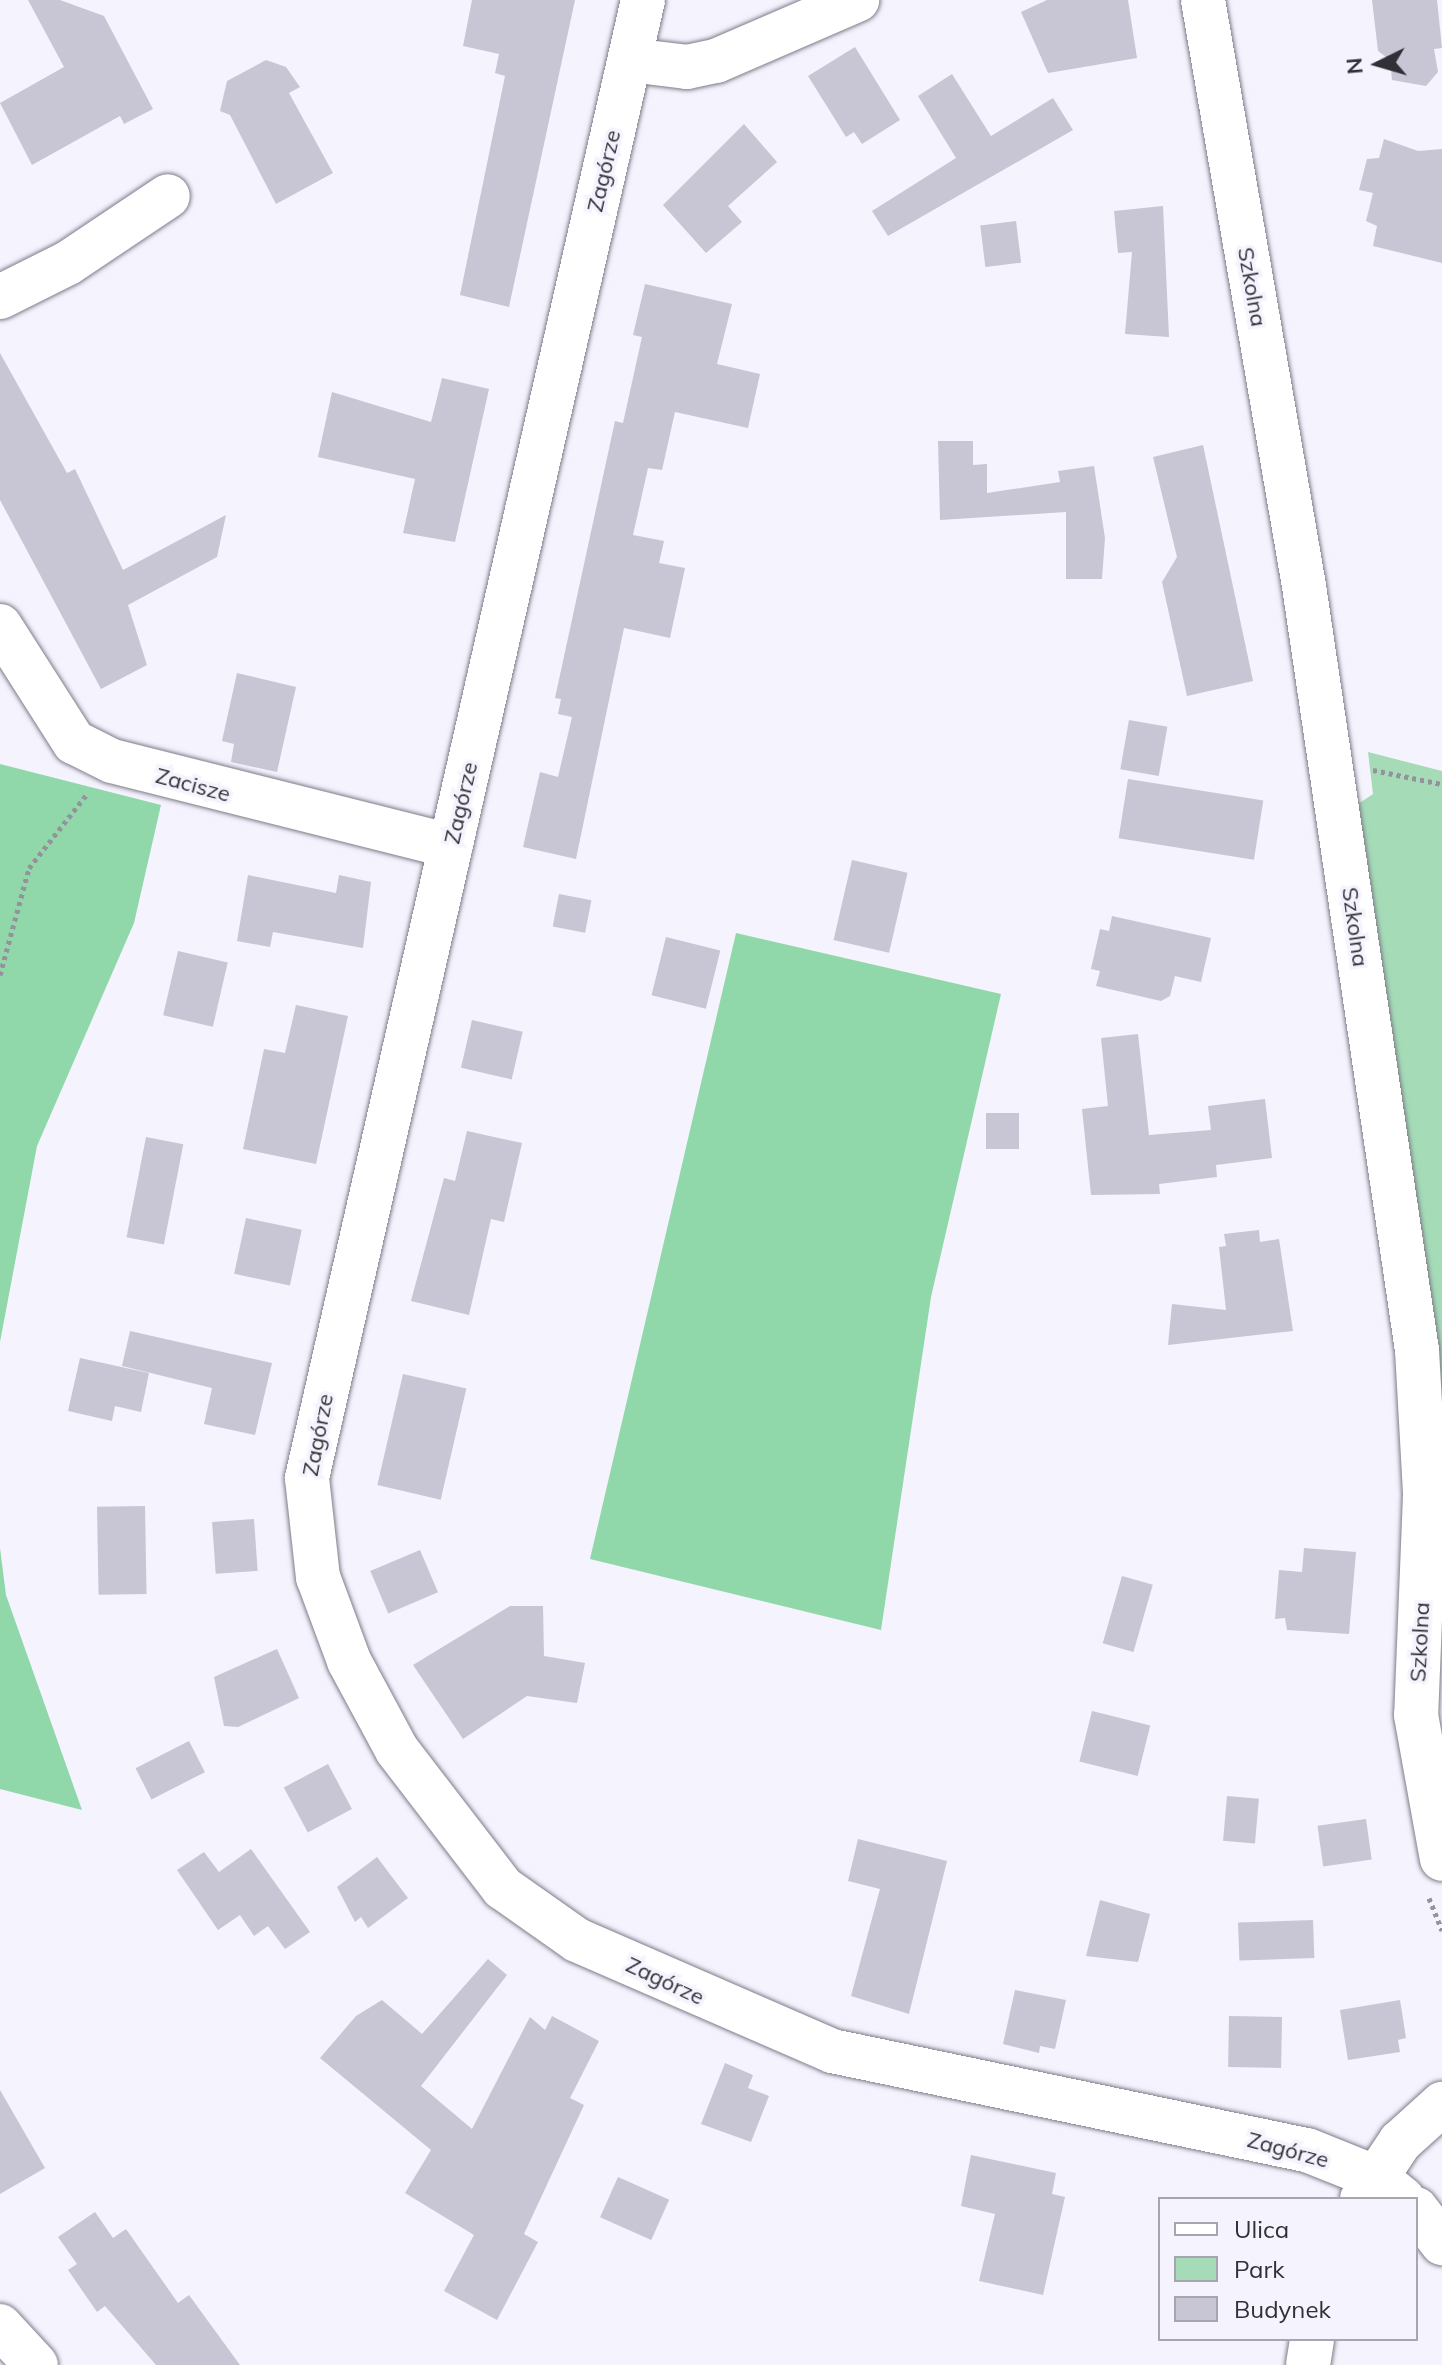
<!DOCTYPE html>
<meta charset="utf-8">
<style>
body{margin:0}
#map{position:relative;width:1442px;height:2365px;overflow:hidden;background:#f5f3fd;font-family:Mulish,sans-serif}
div>[style]{position:absolute}
.green>*{inset:0;background:#a5dcb7}
.forest>*{inset:0;background:#90d8a9}
.building>*{inset:0;background:#c8c5d5;transform-origin:0 0}
.path>*{height:5px;margin-top:-2.5px;transform-origin:0;background:repeating-linear-gradient(90deg,#94929b 0 4px,transparent 0 8px)}
.roads{filter:drop-shadow(0 0 2px #7e7c8a) drop-shadow(0 0 2px #7e7c8a)}
.minor>*{height:44px;margin:-22px;padding:0 22px;transform-origin:22px;border-radius:22px;background:#fff}
span{translate:-50% -50%;white-space:nowrap;text-align:center;line-height:1.15;-webkit-text-stroke:7px #f5f3fd;paint-order:stroke}
.street-label{font-size:22px;color:#323037}
.legend{position:absolute;left:1158px;top:2197px;width:260px;height:144px;box-sizing:border-box;background:#f5f3fd;border:2px solid #a7a5ae;margin:0;padding:10px 14px;list-style:none;font-size:24px;color:#323037}
.legend li{display:flex;align-items:center;gap:16px;height:40px}
.legend b{width:40px;border:2px solid #a7a5ae}
.north{position:absolute;left:1338px;top:24px;width:80px;height:80px;-webkit-text-stroke:6px #f5f3fd;paint-order:stroke;rotate:265deg;font-size:22px;font-weight:700;line-height:32px;text-align:center;color:#323037}
.north::after{content:'';display:block;margin:auto;width:28px;height:36px;background:#323037;clip-path:polygon(50% 0,100% 100%,50% 72%,0 100%)}
</style>
<div id="map">
<div class="green">
<div style="clip-path:polygon(1368px 752px,1442px 771px,1442px 1410px,1358px 804px,1373px 794px)"></div>
</div>
<div class="forest">
<div style="clip-path:polygon(0 764px,161px 805px,134px 923px,37px 1146px,0 1342px)"></div>
<div style="clip-path:polygon(736px 933px,1001px 994px,931px 1297px,881px 1630px,590px 1559px)"></div>
<div style="clip-path:polygon(0 1548px,6px 1595px,82px 1810px,0 1789px)"></div>
</div>
<div class="building">
<div style="clip-path:polygon(28px 0,60px 0,104px 16px,153px 109px,124px 124px,120px 116px,32px 165px,0 103px,64px 67px)"></div>
<div style="clip-path:polygon(472px 0,575px 0,509px 307px,460px 295px,505px 76px,495px 73px,499px 54px,463px 46px)"></div>
<div style="clip-path:polygon(1047px 0,1128px 0,1137px 58px,1048px 73px,1021px 12px)"></div>
<div style="clip-path:polygon(1372px 0,1437px 0,1442px 48px,1434px 49px,1438px 72px,1426px 86px,1392px 80px,1390px 60px,1378px 51px)"></div>
<div style="clip-path:polygon(855px 47px,900px 120px,862px 144px,854px 132px,846px 137px,808px 76px)"></div>
<div style="clip-path:polygon(266px 60px,286px 67px,300px 87px,289px 93px,333px 173px,276px 204px,230px 115px,220px 111px,227px 81px)"></div>
<div style="clip-path:polygon(952px 74px,991px 136px,1053px 98px,1073px 130px,888px 236px,872px 211px,956px 158px,918px 96px)"></div>
<div style="clip-path:polygon(744px 124px,777px 162px,728px 206px,742px 222px,706px 253px,663px 205px)"></div>
<div style="clip-path:polygon(1384px 139px,1418px 151px,1442px 149px,1442px 263px,1373px 246px,1377px 226px,1366px 221px,1373px 193px,1359px 190px,1367px 159px,1379px 158px)"></div>
<div style="clip-path:polygon(1163px 206px,1169px 337px,1125px 334px,1132px 252px,1118px 253px,1114px 211px)"></div>
<div style="left:1016px;top:221px;width:42px;height:36px;rotate:83deg"></div>
<div style="clip-path:polygon(645px 284px,732px 304px,717px 364px,760px 374px,748px 428px,675px 412px,662px 470px,648px 468px,633px 535px,664px 541px,659px 563px,685px 568px,670px 638px,624px 628px,576px 859px,523px 847px,540px 772px,558px 777px,572px 717px,558px 714px,561px 699px,555px 698px,615px 421px,623px 423px,642px 337px,633px 335px)"></div>
<div style="clip-path:polygon(0 353px,67px 473px,75px 469px,123px 570px,226px 515px,217px 557px,128px 605px,147px 665px,101px 689px,0 500px)"></div>
<div style="clip-path:polygon(442px 378px,489px 389px,455px 542px,403px 533px,415px 479px,318px 457px,332px 392px,431px 422px)"></div>
<div style="clip-path:polygon(938px 441px,973px 441px,973px 465px,987px 464px,987px 493px,1060px 482px,1058px 471px,1094px 466px,1105px 538px,1102px 579px,1066px 579px,1066px 512px,940px 520px)"></div>
<div style="clip-path:polygon(1203px 445px,1253px 681px,1187px 696px,1162px 582px,1177px 557px,1153px 457px)"></div>
<div style="clip-path:polygon(237px 673px,296px 687px,277px 772px,231px 762px,234px 744px,222px 741px)"></div>
<div style="left:1129px;top:720px;width:39px;height:50px;rotate:10deg"></div>
<div style="left:1128px;top:779px;width:137px;height:60px;rotate:9deg"></div>
<div style="left:852px;top:860px;width:57px;height:82px;rotate:13deg"></div>
<div style="clip-path:polygon(248px 875px,336px 893px,339px 875px,371px 882px,363px 948px,273px 932px,270px 947px,237px 941px)"></div>
<div style="left:559px;top:894px;width:33px;height:33px;rotate:11deg"></div>
<div style="clip-path:polygon(1112px 916px,1211px 938px,1201px 982px,1175px 976px,1170px 996px,1161px 1001px,1096px 986px,1100px 971px,1091px 969px,1100px 929px,1109px 931px)"></div>
<div style="left:666px;top:937px;width:56px;height:60px;rotate:14deg"></div>
<div style="left:178px;top:951px;width:51px;height:66px;rotate:13deg"></div>
<div style="clip-path:polygon(296px 1005px,348px 1016px,316px 1164px,243px 1149px,264px 1049px,285px 1053px)"></div>
<div style="left:472px;top:1020px;width:52px;height:49px;rotate:13deg"></div>
<div style="clip-path:polygon(1138px 1034px,1149px 1135px,1211px 1130px,1208px 1106px,1265px 1099px,1272px 1158px,1216px 1165px,1217px 1177px,1159px 1184px,1160px 1194px,1091px 1195px,1082px 1109px,1108px 1106px,1101px 1038px)"></div>
<div style="left:986px;top:1113px;width:33px;height:36px"></div>
<div style="clip-path:polygon(467px 1131px,522px 1143px,504px 1222px,491px 1219px,469px 1315px,411px 1301px,444px 1178px,455px 1181px)"></div>
<div style="left:146px;top:1137px;width:38px;height:102px;rotate:11deg"></div>
<div style="left:246px;top:1218px;width:57px;height:57px;rotate:12deg"></div>
<div style="clip-path:polygon(1259px 1230px,1260px 1242px,1279px 1239px,1293px 1331px,1168px 1345px,1172px 1304px,1226px 1310px,1219px 1247px,1226px 1246px,1224px 1234px)"></div>
<div style="clip-path:polygon(130px 1331px,272px 1363px,255px 1435px,204px 1424px,212px 1388px,122px 1366px)"></div>
<div style="clip-path:polygon(80px 1358px,149px 1373px,141px 1412px,115px 1406px,112px 1421px,68px 1411px)"></div>
<div style="left:403px;top:1374px;width:65px;height:114px;rotate:13deg"></div>
<div style="left:145px;top:1506px;width:88px;height:48px;rotate:89deg"></div>
<div style="left:254px;top:1519px;width:52px;height:42px;rotate:86deg"></div>
<div style="clip-path:polygon(1304px 1548px,1356px 1552px,1349px 1634px,1287px 1630px,1285px 1618px,1275px 1619px,1279px 1570px,1302px 1572px)"></div>
<div style="left:420px;top:1550px;width:46px;height:54px;rotate:67deg"></div>
<div style="left:1122px;top:1576px;width:32px;height:70px;rotate:16deg"></div>
<div style="clip-path:polygon(510px 1606px,543px 1606px,544px 1656px,585px 1663px,577px 1703px,527px 1696px,463px 1739px,413px 1665px)"></div>
<div style="clip-path:polygon(277px 1649px,299px 1698px,238px 1727px,224px 1726px,214px 1677px)"></div>
<div style="left:1092px;top:1711px;width:60px;height:52px;rotate:14deg"></div>
<div style="left:189px;top:1741px;width:35px;height:60px;rotate:63deg"></div>
<div style="left:328px;top:1764px;width:51px;height:50px;rotate:62deg"></div>
<div style="left:1227px;top:1796px;width:32px;height:45px;rotate:5deg"></div>
<div style="left:1366px;top:1819px;width:41px;height:49px;rotate:82deg"></div>
<div style="clip-path:polygon(858px 1839px,947px 1861px,909px 2014px,851px 1996px,880px 1889px,848px 1881px)"></div>
<div style="clip-path:polygon(251px 1849px,310px 1932px,285px 1949px,268px 1926px,254px 1936px,240px 1915px,218px 1930px,177px 1870px,204px 1852px,219px 1872px)"></div>
<div style="clip-path:polygon(377px 1857px,408px 1898px,368px 1928px,361px 1917px,355px 1922px,337px 1887px)"></div>
<div style="clip-path:polygon(1100px 1900px,1150px 1914px,1138px 1962px,1086px 1956px)"></div>
<div style="left:1313px;top:1920px;width:38px;height:75px;rotate:88deg"></div>
<div style="clip-path:polygon(488px 1959px,507px 1975px,421px 2086px,472px 2129px,530px 2017px,545px 2030px,552px 2016px,599px 2041px,570px 2098px,584px 2105px,524px 2234px,538px 2242px,497px 2320px,444px 2291px,474px 2235px,405px 2193px,431px 2150px,320px 2058px,356px 2016px,382px 2000px,422px 2034px)"></div>
<div style="clip-path:polygon(1015px 1990px,1066px 2000px,1055px 2049px,1040px 2046px,1039px 2053px,1003px 2044px)"></div>
<div style="clip-path:polygon(1400px 2000px,1406px 2038px,1398px 2040px,1400px 2052px,1348px 2060px,1340px 2010px)"></div>
<div style="left:1229px;top:2016px;width:53px;height:51px;rotate:1deg"></div>
<div style="clip-path:polygon(725px 2063px,753px 2075px,748px 2088px,769px 2096px,751px 2142px,701px 2124px)"></div>
<div style="clip-path:polygon(0 2090px,45px 2168px,0 2194px)"></div>
<div style="clip-path:polygon(971px 2155px,1056px 2173px,1052px 2194px,1065px 2197px,1043px 2295px,979px 2281px,995px 2214px,961px 2206px)"></div>
<div style="left:618px;top:2177px;width:56px;height:44px;rotate:24deg"></div>
<div style="clip-path:polygon(95px 2212px,113px 2238px,126px 2229px,178px 2303px,189px 2295px,240px 2365px,156px 2365px,105px 2306px,97px 2312px,68px 2270px,77px 2264px,58px 2237px)"></div>
</div>
<div class="path">
<div style="left:1373px;top:770px;width:70px;rotate:11.5deg"></div>
<div style="left:0;top:975px;width:111px;rotate:-74.8deg"></div>
<div style="left:29px;top:868px;width:94px;rotate:-51.9deg"></div>
<div style="left:1429px;top:1898px;width:35px;rotate:68deg"></div>
</div>
<div class="roads">
<div class="minor">
<div style="left:643px;top:0;width:1516px;rotate:102.81deg"></div>
<div style="left:307px;top:1478px;width:100px;rotate:83.7deg"></div>
<div style="left:318px;top:1577px;width:90px;rotate:69.7deg"></div>
<div style="left:349px;top:1661px;width:101px;rotate:61.7deg"></div>
<div style="left:397px;top:1750px;width:174px;rotate:52.5deg"></div>
<div style="left:503px;top:1888px;width:90px;rotate:35.1deg"></div>
<div style="left:577px;top:1940px;width:278px;rotate:23.5deg"></div>
<div style="left:832px;top:2051px;width:485px;rotate:11.8deg"></div>
<div style="left:1307px;top:2150px;width:75px;rotate:21.8deg"></div>
<div style="left:1377px;top:2178px;width:33px;rotate:39deg"></div>
<div style="left:1203px;top:0;width:595px;rotate:80.22deg"></div>
<div style="left:1304px;top:586px;width:772px;rotate:81.59deg"></div>
<div style="left:1417px;top:1350px;width:145px;rotate:86.8deg"></div>
<div style="left:1425px;top:1495px;width:220px;rotate:92.3deg"></div>
<div style="left:1416px;top:1715px;width:146px;rotate:79.8deg"></div>
<div style="left:630px;top:60px;width:57px;rotate:7deg"></div>
<div style="left:687px;top:67px;width:30px;rotate:-12deg"></div>
<div style="left:716px;top:61px;width:154px;rotate:-23.4deg"></div>
<div style="left:0;top:297px;width:76px;rotate:-26.6deg"></div>
<div style="left:68px;top:263px;width:120px;rotate:-33.8deg"></div>
<div style="left:0;top:626px;width:138px;rotate:57.5deg"></div>
<div style="left:74px;top:742px;width:42px;rotate:26.6deg"></div>
<div style="left:112px;top:761px;width:349px;rotate:14.1deg"></div>
<div style="left:1362px;top:2199px;width:69px;rotate:-56.3deg"></div>
<div style="left:1400px;top:2142px;width:57px;rotate:-42.1deg"></div>
<div style="left:1416px;top:2209px;width:43px;rotate:52.6deg"></div>
<div style="left:0;top:2326px;width:53px;rotate:47.3deg"></div>
<div style="left:1308px;top:2365px;width:26px;rotate:-81deg"></div>
</div>
</div>
<div class="street-label">
<span style="left:604px;top:171px;rotate:-77deg">Zagórze</span>
<span style="left:1252px;top:287px;rotate:80deg">Szkolna</span>
<span style="left:193px;top:785px;rotate:15deg">Zacisze</span>
<span style="left:461px;top:803px;rotate:-77deg">Zagórze</span>
<span style="left:1355px;top:927px;rotate:82deg">Szkolna</span>
<span style="left:318px;top:1435px;rotate:-79deg">Zagórze</span>
<span style="left:1420px;top:1642px;rotate:-87deg">Szkolna</span>
<span style="left:665px;top:1981px;rotate:25deg">Zagórze</span>
<span style="left:1288px;top:2150px;rotate:15deg">Zagórze</span>
</div>
<ul class="legend">
<li><b style="height:10px;background:#fff"></b>Ulica</li>
<li><b style="height:22px;background:#a5dcb7"></b>Park</li>
<li><b style="height:22px;background:#c8c5d5"></b>Budynek</li>
</ul>
<div class="north">N</div>
</div>
